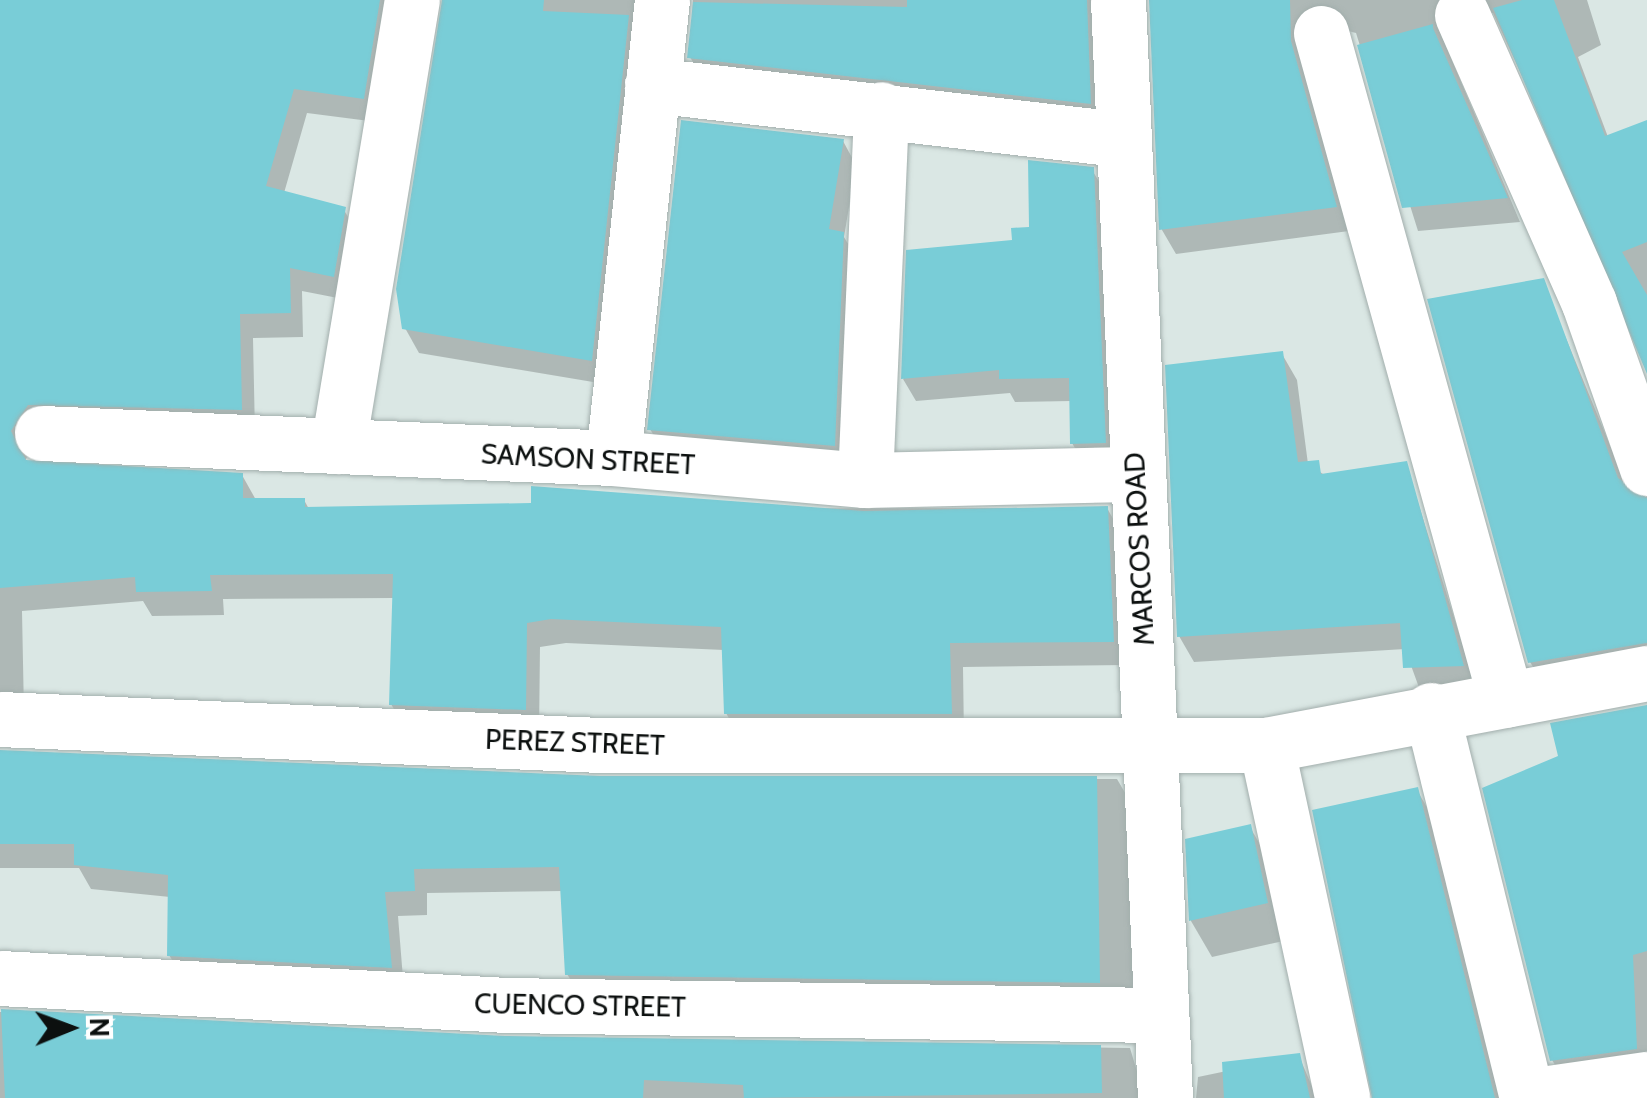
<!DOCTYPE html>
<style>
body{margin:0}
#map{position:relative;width:1647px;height:1098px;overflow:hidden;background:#dae7e4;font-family:Cabin,sans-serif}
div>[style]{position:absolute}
.shadow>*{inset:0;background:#0003}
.building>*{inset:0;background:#79cdd7}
.roads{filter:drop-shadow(0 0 2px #a2aeac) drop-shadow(0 0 2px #a2aeac)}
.minor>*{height:55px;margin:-27.5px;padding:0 27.5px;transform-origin:27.5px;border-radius:27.5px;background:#fff}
span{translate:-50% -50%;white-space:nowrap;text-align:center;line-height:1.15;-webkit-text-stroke:9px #fff;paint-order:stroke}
.street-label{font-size:28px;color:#0c100f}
.north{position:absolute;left:20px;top:978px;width:100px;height:100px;-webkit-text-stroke:8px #fff;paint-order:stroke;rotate:89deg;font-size:28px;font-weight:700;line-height:40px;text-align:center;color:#0c100f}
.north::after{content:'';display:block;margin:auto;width:35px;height:45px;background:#0c100f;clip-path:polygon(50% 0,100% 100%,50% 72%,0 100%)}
</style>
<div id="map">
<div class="shadow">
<div style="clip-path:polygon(0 0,412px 0,377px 122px,307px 113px,284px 193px,344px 210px,358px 234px,348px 300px,302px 291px,303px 337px,253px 338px,255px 434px,42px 429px,25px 461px,242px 475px,256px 500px,304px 500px,309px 509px,1107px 508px,1121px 533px,1127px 665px,963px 667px,964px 738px,740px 738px,726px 713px,724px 650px,566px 643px,540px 647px,539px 734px,405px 728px,391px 704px,394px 598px,223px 599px,224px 615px,152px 616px,143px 601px,22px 611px,24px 713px,0 721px)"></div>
<div style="clip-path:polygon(444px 0,660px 0,605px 384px,419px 353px,405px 328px)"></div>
<div style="clip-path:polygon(693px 0,1113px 0,1104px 127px,704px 82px,690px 57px)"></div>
<div style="clip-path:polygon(1587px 0,1601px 45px,1578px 57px,1608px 137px,1647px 122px,1647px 372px,1620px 289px,1493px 13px,1462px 11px,1443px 39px,1520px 222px,1418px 231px,1356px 33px,1328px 26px,1349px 231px,1176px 254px,1162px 230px,1151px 0)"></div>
<div style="clip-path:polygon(843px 141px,856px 165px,844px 237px,857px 259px,848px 469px,664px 453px,650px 429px)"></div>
<div style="clip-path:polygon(1092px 170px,1106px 193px,1117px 466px,1086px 467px,1072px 443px,1071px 401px,1015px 402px,1010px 393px,916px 401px,903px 379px,1015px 242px)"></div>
<div style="clip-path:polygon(1542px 280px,1630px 494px,1647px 497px,1647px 668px,1545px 686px,1530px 662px)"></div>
<div style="clip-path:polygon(1282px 354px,1297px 380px,1308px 464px,1326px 476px,1406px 464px,1477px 691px,1421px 693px,1405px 649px,1194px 662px,1179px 636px)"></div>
<div style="clip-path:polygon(1647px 717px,1647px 1070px,1565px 1081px,1552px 1060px)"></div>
<div style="clip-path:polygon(0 753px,600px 779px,1117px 779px,1131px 803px,1141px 1007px,582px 998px,567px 974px,563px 891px,427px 893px,427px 915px,398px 916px,404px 991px,184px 979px,169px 955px,170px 897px,91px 889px,79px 868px,0 868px)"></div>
<div style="clip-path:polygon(1417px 790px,1429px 811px,1500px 1098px,1373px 1098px)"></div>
<div style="clip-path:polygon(1250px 827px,1271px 864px,1288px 940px,1212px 957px,1191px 921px,1188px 841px)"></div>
<div style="clip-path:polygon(0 1012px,504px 1039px,1130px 1048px,1145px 1098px,0 1098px)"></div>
<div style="clip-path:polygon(1299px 1056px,1317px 1098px,1196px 1098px,1198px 1077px)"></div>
</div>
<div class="building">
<div style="clip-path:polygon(0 0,380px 0,364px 99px,294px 89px,266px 186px,346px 207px,334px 277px,290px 268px,291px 313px,240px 314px,242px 410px,28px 405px,11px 431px,26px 460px,243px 473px,243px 498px,305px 498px,305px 507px,531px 503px,531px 486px,864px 511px,1108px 506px,1114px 642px,950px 643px,952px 714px,724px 714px,721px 627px,551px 619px,527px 623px,526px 710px,389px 705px,393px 574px,210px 575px,212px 591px,136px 592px,135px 577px,0 588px)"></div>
<div style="clip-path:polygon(442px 0,544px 0,543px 11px,629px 15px,592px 361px,402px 329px,396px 289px)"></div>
<div style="clip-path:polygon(907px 0,1087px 0,1091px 104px,687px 58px,693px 2px,907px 7px)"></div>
<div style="clip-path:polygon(1149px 0,1290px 0,1291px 41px,1337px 207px,1159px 230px)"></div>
<div style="clip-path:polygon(1522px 0,1554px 0,1605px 136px,1647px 120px,1647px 242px,1622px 252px,1647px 295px,1647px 374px,1493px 8px)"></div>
<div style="clip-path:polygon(1433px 24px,1433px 28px,1508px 198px,1402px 208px,1357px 45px)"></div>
<div style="clip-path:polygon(681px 120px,844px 139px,829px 229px,844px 232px,835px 446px,647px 430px)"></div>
<div style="clip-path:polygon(1028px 160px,1094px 167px,1106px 443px,1070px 444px,1069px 378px,999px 379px,999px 370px,901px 379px,906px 250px,1012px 240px,1011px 228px,1029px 227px)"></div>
<div style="clip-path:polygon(1544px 278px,1618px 478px,1647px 498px,1647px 643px,1528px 663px,1427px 299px)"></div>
<div style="clip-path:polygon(1283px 351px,1298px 462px,1319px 460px,1321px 474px,1407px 461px,1464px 666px,1403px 668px,1400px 623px,1177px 637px,1165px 365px)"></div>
<div style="clip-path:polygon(1647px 705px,1647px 951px,1633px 955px,1637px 1049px,1550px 1061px,1482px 788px,1558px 756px,1550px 723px)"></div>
<div style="clip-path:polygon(0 750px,600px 776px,1097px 776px,1100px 983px,565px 975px,559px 867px,414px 869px,415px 891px,385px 892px,392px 968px,167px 956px,168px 875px,74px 865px,74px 844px,0 844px)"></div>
<div style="clip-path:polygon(1418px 787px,1495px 1098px,1372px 1098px,1312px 810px)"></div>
<div style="clip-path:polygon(1251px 824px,1268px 903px,1189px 921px,1185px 839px)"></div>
<div style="clip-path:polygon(1px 1009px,505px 1036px,1101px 1045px,1102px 1093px,744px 1098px,743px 1085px,644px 1080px,643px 1098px,5px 1098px)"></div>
<div style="clip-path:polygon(1300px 1053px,1310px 1098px,1224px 1098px,1222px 1062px)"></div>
</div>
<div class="roads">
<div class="minor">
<div style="left:1118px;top:0;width:1099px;rotate:87.55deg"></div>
<div style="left:1462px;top:15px;width:315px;rotate:66.2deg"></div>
<div style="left:1589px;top:303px;width:175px;rotate:70.6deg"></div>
<div style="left:1321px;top:33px;width:692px;rotate:74.5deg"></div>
<div style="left:652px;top:85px;width:473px;rotate:6.6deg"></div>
<div style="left:42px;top:433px;width:572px;rotate:2.51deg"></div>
<div style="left:613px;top:458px;width:253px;rotate:5deg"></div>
<div style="left:865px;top:480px;width:269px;rotate:-1.3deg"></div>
<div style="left:338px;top:446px;width:452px;rotate:-80.6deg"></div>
<div style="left:613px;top:458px;width:461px;rotate:-83.9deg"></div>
<div style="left:865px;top:480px;width:371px;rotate:-87.5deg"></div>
<div style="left:1431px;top:710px;width:400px;rotate:76.1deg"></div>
<div style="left:0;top:719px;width:602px;rotate:2.48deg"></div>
<div style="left:601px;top:745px;width:665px"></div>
<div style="left:1266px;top:745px;width:388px;rotate:-10.7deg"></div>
<div style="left:1266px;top:745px;width:361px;rotate:77.8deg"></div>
<div style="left:0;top:978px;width:507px;rotate:3.05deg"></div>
<div style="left:506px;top:1005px;width:654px;rotate:0.88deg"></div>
<div style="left:1527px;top:1096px;width:121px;rotate:-8.1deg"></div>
</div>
</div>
<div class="street-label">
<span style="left:588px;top:459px;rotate:3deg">SAMSON STREET</span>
<span style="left:1139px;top:549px;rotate:-93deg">MARCOS ROAD</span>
<span style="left:575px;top:742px;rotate:2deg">PEREZ STREET</span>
<span style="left:580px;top:1005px;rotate:1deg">CUENCO STREET</span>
</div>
<div class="north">N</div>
</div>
